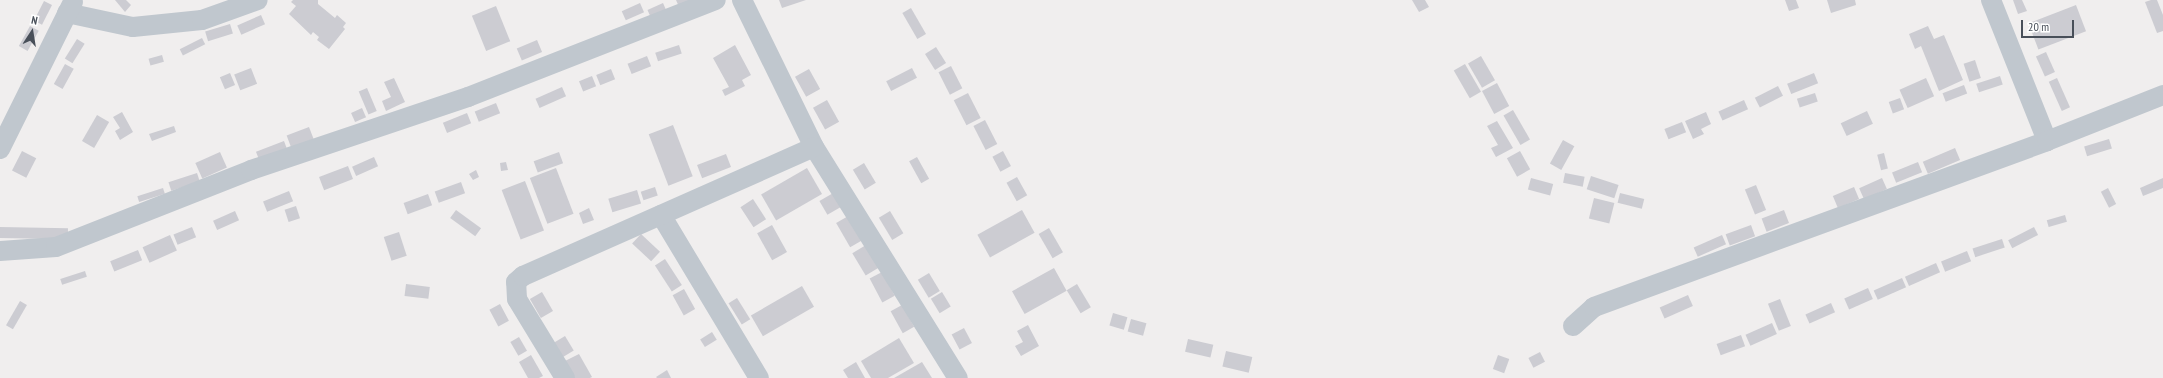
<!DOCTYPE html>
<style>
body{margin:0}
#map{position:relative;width:2163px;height:378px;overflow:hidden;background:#f0eeee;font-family:"PT Sans Narrow",sans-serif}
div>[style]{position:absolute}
.building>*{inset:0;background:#ccccd2;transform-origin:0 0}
.street>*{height:20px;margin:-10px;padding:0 10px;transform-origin:10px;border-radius:10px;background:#c0c7ce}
span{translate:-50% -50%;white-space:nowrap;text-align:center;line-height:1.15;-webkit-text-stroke:3px #fff;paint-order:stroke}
.north{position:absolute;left:12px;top:12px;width:40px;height:40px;-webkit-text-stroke:3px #fff;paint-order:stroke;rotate:12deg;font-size:11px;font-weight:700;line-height:16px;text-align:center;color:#484f59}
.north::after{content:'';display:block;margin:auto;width:14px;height:18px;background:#484f59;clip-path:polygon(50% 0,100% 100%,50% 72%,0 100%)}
.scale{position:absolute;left:2021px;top:20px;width:53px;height:18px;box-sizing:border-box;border:2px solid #484f59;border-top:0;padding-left:5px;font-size:12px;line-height:14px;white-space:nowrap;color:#484f59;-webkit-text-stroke:3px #fff;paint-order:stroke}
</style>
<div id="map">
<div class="building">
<div style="clip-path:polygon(115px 0,126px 0,131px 5px,125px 12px)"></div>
<div style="clip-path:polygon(293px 0,318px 0,318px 4px,335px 18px,337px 15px,346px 23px,343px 27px,345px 29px,329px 49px,317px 40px,319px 37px,313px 32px,311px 35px,289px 14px,296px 6px,291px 2px)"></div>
<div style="clip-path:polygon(676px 0,690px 0,680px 9px)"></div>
<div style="clip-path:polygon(779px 0,806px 0,782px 8px)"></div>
<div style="clip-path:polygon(1412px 0,1425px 0,1429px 7px,1419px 12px)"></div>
<div style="clip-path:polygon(1785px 0,1796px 0,1799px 8px,1789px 11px)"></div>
<div style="clip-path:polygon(1827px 0,1855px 0,1856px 5px,1831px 13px)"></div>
<div style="clip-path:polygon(2013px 0,2022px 0,2027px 11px,2018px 14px)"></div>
<div style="clip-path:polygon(2151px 0,2157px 0,2163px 15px,2163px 31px,2157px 33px,2145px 2px)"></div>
<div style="left:44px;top:1px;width:9px;height:22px;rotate:27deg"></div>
<div style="left:640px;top:3px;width:10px;height:20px;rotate:66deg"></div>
<div style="left:663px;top:3px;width:10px;height:17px;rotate:66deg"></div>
<div style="left:2076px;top:5px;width:28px;height:51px;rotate:69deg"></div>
<div style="left:496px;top:6px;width:38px;height:26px;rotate:68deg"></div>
<div style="left:911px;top:8px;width:30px;height:10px;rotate:60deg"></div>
<div style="left:261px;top:15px;width:10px;height:26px;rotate:66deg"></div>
<div style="left:230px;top:24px;width:10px;height:26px;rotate:73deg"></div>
<div style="left:30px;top:26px;width:10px;height:23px;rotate:29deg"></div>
<div style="clip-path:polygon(1928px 26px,1934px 39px,1944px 35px,1963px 80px,1939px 91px,1921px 46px,1915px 49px,1909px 34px)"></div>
<div style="left:202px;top:38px;width:7px;height:25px;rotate:63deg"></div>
<div style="left:77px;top:39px;width:9px;height:23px;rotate:32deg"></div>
<div style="left:537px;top:40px;width:13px;height:22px;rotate:67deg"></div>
<div style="left:679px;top:45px;width:9px;height:25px;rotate:72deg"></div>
<div style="clip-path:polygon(735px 45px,751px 75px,742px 80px,745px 86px,725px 96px,722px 90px,729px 87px,713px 58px)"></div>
<div style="left:936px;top:47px;width:19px;height:13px;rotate:58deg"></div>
<div style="left:2046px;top:52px;width:22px;height:11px;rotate:66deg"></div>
<div style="left:162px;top:55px;width:7px;height:14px;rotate:74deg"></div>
<div style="left:647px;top:56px;width:11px;height:21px;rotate:68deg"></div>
<div style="left:1481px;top:56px;width:28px;height:15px;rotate:60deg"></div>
<div style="left:1975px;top:60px;width:19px;height:12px;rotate:72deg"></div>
<div style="left:65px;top:64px;width:10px;height:23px;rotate:29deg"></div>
<div style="left:1465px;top:64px;width:32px;height:13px;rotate:60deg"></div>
<div style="left:951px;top:66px;width:25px;height:14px;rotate:63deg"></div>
<div style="left:251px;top:68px;width:17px;height:18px;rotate:69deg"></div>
<div style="left:912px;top:68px;width:11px;height:29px;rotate:63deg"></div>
<div style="left:611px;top:69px;width:11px;height:16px;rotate:68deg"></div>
<div style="left:809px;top:69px;width:23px;height:16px;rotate:61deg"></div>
<div style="left:230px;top:73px;width:13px;height:11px;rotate:67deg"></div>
<div style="left:1814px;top:73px;width:11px;height:29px;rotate:68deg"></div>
<div style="left:592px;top:76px;width:11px;height:14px;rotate:68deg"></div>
<div style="left:2000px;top:76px;width:9px;height:25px;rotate:72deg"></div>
<div style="clip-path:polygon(394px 78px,405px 102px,386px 111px,382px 101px,391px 97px,384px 82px)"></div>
<div style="left:1926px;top:78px;width:20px;height:29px;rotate:66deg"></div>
<div style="left:2057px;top:78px;width:32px;height:9px;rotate:66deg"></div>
<div style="left:1497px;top:83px;width:26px;height:17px;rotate:62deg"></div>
<div style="left:1964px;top:85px;width:9px;height:23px;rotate:69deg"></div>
<div style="left:1778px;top:86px;width:11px;height:26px;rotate:63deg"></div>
<div style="left:562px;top:87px;width:10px;height:29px;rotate:66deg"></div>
<div style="left:367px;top:88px;width:25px;height:9px;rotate:67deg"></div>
<div style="left:968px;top:93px;width:28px;height:16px;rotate:63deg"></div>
<div style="left:1815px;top:93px;width:9px;height:19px;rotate:72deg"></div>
<div style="left:1900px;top:98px;width:12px;height:12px;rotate:70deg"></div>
<div style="left:827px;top:100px;width:25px;height:16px;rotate:61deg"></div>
<div style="left:1744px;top:100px;width:10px;height:28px;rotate:66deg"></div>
<div style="left:496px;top:103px;width:11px;height:23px;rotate:68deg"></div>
<div style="left:362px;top:108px;width:10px;height:12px;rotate:66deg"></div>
<div style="left:1513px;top:110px;width:34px;height:11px;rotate:60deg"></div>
<div style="left:1867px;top:111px;width:14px;height:29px;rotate:65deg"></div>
<div style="clip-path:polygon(122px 112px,133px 132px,120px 140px,115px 131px,120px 128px,113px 117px)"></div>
<div style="clip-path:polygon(1706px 112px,1711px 124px,1701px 129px,1704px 134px,1693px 139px,1685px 121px)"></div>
<div style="left:467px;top:113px;width:11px;height:26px;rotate:68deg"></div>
<div style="left:97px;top:115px;width:14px;height:30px;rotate:30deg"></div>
<div style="left:985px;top:120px;width:27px;height:13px;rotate:63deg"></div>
<div style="clip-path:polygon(1497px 121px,1513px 148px,1496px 157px,1491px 148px,1498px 145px,1487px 126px)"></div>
<div style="left:1682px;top:122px;width:11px;height:19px;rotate:68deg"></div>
<div style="left:673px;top:125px;width:55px;height:26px;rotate:69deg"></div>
<div style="clip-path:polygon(174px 126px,176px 132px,152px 141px,149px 134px)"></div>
<div style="left:309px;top:127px;width:14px;height:24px;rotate:69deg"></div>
<div style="left:2109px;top:139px;width:10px;height:26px;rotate:73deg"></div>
<div style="left:1563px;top:140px;width:13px;height:27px;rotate:29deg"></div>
<div style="left:284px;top:141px;width:9px;height:30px;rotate:69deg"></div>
<div style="left:1955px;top:148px;width:13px;height:35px;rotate:67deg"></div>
<div style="left:22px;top:151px;width:16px;height:22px;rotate:27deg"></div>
<div style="left:1003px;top:151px;width:17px;height:12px;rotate:62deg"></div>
<div style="left:1520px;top:151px;width:21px;height:15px;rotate:61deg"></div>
<div style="left:220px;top:152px;width:17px;height:27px;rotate:66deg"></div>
<div style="left:559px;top:152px;width:12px;height:27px;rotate:70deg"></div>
<div style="left:1884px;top:153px;width:16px;height:7px;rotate:76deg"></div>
<div style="left:726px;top:154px;width:14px;height:31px;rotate:69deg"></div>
<div style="left:374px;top:157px;width:10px;height:24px;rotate:66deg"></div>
<div style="left:917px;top:157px;width:25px;height:9px;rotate:61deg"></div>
<div style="clip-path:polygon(506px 162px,508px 170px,501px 171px,500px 163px)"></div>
<div style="left:1918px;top:162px;width:11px;height:28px;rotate:68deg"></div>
<div style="left:864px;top:163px;width:23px;height:13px;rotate:59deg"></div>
<div style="left:348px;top:166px;width:14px;height:31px;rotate:69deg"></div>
<div style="left:556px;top:168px;width:49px;height:28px;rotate:69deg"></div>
<div style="left:807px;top:168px;width:30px;height:53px;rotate:60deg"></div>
<div style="clip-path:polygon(476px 170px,479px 177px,473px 180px,469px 174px)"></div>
<div style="left:197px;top:173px;width:9px;height:30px;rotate:72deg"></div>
<div style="left:1565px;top:173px;width:20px;height:10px;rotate:11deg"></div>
<div style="left:1591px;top:176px;width:29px;height:14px;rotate:18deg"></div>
<div style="left:1017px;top:177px;width:21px;height:12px;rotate:61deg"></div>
<div style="left:1531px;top:178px;width:23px;height:12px;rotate:15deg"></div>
<div style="left:1882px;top:178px;width:12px;height:25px;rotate:66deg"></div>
<div style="clip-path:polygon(2163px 178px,2163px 188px,2143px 196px,2140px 188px)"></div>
<div style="left:525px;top:181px;width:53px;height:25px;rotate:69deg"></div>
<div style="left:461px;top:182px;width:12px;height:28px;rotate:70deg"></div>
<div style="left:1756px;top:185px;width:27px;height:12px;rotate:68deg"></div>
<div style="left:655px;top:187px;width:9px;height:15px;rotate:72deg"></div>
<div style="left:1854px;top:187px;width:13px;height:23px;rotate:67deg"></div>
<div style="left:163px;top:188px;width:6px;height:27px;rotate:72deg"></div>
<div style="left:2108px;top:188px;width:18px;height:8px;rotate:63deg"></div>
<div style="left:637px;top:190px;width:14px;height:30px;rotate:73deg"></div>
<div style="left:289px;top:191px;width:11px;height:28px;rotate:68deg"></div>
<div style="left:835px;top:192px;width:16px;height:18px;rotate:60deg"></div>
<div style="left:1620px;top:193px;width:25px;height:10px;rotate:14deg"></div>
<div style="left:428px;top:194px;width:12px;height:26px;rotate:70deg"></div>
<div style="left:1594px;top:198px;width:21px;height:21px;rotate:14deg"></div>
<div style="left:753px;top:199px;width:24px;height:15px;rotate:57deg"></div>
<div style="left:296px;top:206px;width:13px;height:12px;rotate:72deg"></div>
<div style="clip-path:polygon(589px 208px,594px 220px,583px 224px,579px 213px)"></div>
<div style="left:456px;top:210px;width:31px;height:10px;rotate:36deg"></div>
<div style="left:1022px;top:210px;width:26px;height:51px;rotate:61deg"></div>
<div style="left:1784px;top:210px;width:14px;height:24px;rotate:69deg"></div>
<div style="left:235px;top:211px;width:10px;height:24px;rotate:66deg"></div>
<div style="left:890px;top:211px;width:26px;height:13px;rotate:59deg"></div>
<div style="left:850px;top:215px;width:28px;height:16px;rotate:60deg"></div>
<div style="left:2065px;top:215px;width:7px;height:19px;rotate:74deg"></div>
<div style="left:772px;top:225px;width:31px;height:17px;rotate:61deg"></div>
<div style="left:1751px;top:225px;width:12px;height:27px;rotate:70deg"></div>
<div style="left:0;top:227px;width:68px;height:11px;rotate:1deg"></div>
<div style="left:192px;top:227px;width:11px;height:20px;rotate:68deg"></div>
<div style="left:2034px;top:227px;width:9px;height:29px;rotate:63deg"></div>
<div style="left:1049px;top:228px;width:28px;height:12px;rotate:60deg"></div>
<div style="left:399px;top:232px;width:25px;height:16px;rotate:72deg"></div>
<div style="left:641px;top:234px;width:26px;height:13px;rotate:43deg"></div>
<div style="left:170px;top:235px;width:17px;height:30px;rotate:66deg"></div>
<div style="left:1722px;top:235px;width:10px;height:31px;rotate:66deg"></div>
<div style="left:2002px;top:239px;width:9px;height:31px;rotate:72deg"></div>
<div style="left:866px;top:245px;width:26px;height:16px;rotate:59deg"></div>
<div style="left:138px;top:250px;width:11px;height:30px;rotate:68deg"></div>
<div style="left:1967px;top:251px;width:11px;height:28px;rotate:68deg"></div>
<div style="left:665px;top:259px;width:31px;height:12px;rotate:57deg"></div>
<div style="left:1936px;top:263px;width:10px;height:34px;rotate:66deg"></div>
<div style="left:1054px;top:268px;width:26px;height:48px;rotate:61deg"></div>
<div style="left:85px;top:271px;width:6px;height:26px;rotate:72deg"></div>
<div style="left:882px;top:272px;width:27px;height:14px;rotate:62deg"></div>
<div style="left:929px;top:273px;width:21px;height:13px;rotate:59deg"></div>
<div style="left:1902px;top:278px;width:10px;height:31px;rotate:66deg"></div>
<div style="left:406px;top:284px;width:24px;height:12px;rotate:7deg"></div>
<div style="left:1077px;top:284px;width:27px;height:12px;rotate:59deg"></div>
<div style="left:802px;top:286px;width:24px;height:59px;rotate:60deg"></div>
<div style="left:1868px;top:288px;width:12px;height:26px;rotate:66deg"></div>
<div style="left:684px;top:289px;width:23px;height:13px;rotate:61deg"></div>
<div style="left:542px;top:292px;width:22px;height:14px;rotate:60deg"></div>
<div style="left:942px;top:292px;width:17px;height:13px;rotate:59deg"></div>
<div style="left:1688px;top:295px;width:12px;height:31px;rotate:66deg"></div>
<div style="left:737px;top:298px;width:25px;height:10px;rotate:58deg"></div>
<div style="left:1780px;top:299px;width:29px;height:13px;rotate:68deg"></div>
<div style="left:20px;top:301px;width:8px;height:28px;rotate:30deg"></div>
<div style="left:1831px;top:303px;width:10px;height:28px;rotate:66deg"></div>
<div style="left:500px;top:304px;width:19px;height:12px;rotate:62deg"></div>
<div style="left:902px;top:305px;width:25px;height:13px;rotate:61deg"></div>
<div style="left:1113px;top:313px;width:15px;height:13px;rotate:16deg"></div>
<div style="left:1131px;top:319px;width:16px;height:13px;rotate:15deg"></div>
<div style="left:1772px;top:323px;width:12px;height:29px;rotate:66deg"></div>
<div style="clip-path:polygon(1028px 325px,1039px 346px,1021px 356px,1015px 346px,1023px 342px,1017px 331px)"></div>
<div style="left:964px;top:328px;width:17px;height:14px;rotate:62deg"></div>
<div style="left:712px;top:332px;width:9px;height:14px;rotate:58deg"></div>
<div style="left:1741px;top:335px;width:12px;height:26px;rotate:70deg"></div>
<div style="left:565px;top:336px;width:17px;height:13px;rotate:59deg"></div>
<div style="left:519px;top:337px;width:16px;height:10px;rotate:60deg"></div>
<div style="clip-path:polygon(899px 338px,914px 363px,888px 378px,871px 378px,861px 361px)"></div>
<div style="left:1188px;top:339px;width:26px;height:13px;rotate:13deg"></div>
<div style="left:1226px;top:351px;width:27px;height:16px;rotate:13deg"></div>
<div style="left:1540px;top:352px;width:11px;height:13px;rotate:63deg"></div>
<div style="clip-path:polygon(579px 354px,592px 377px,590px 378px,574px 378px,565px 361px)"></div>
<div style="clip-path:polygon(531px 355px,543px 376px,539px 378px,528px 378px,519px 362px)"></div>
<div style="left:1498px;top:355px;width:12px;height:15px;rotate:20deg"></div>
<div style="clip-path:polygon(856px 362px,865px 378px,848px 378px,843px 370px)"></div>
<div style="clip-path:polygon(922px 362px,932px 378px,894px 378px)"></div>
<div style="clip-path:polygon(667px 370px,671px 378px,657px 378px,656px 377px)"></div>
</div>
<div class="street">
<div style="left:742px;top:0;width:164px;rotate:63.9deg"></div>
<div style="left:814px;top:147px;width:272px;rotate:58.1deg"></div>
<div style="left:1991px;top:0;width:152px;rotate:68.3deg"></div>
<div style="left:67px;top:13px;width:67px;rotate:12deg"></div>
<div style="left:133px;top:27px;width:69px;rotate:-5.8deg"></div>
<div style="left:202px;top:20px;width:59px;rotate:-19.7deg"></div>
<div style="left:0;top:149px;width:164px;rotate:-63.6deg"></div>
<div style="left:661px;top:215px;width:190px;rotate:59deg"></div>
<div style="left:0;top:251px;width:56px;rotate:-4.1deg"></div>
<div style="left:56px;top:247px;width:210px;rotate:-21.5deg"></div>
<div style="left:251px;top:170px;width:229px;rotate:-18.6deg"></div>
<div style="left:468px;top:97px;width:266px;rotate:-21.4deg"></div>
<div style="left:1573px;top:326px;width:28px;rotate:-42deg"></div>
<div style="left:1594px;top:307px;width:482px;rotate:-20.1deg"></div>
<div style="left:2047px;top:141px;width:125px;rotate:-21.6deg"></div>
<div style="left:565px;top:378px;width:92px;rotate:-121.3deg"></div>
<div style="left:517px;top:299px;width:17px;rotate:-93deg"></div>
<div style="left:516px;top:282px;width:9px;rotate:-41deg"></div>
<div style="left:523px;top:276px;width:318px;rotate:-23.9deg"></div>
</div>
<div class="north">N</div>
<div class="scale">20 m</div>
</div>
